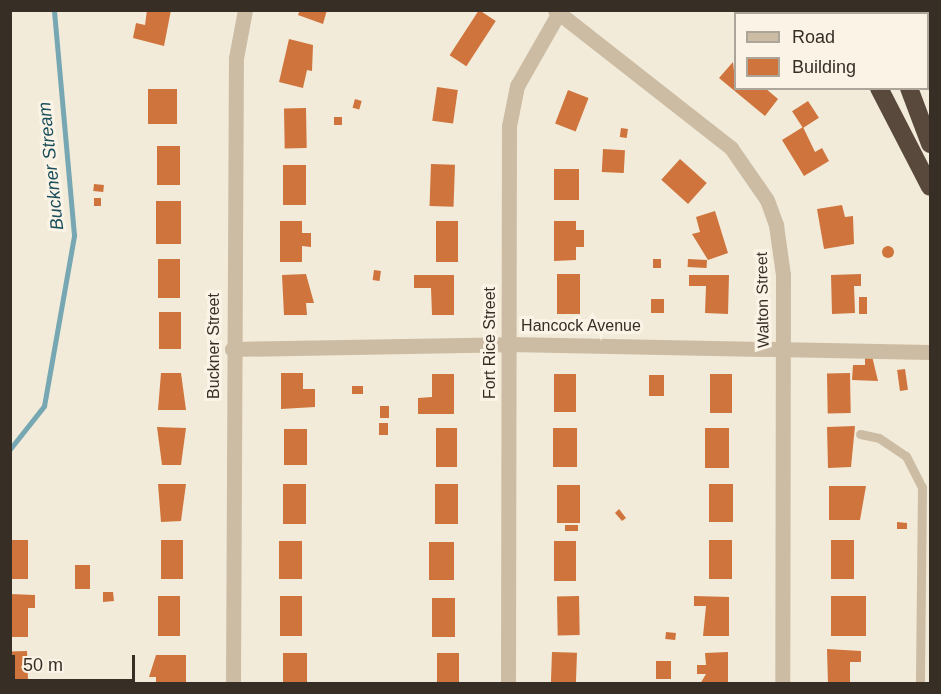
<!DOCTYPE html>
<style>
body{margin:0}
#map{position:relative;width:941px;height:694px;overflow:hidden;background:#f3ebd9;font-family:Arial,sans-serif}
div>[style]{position:absolute}
.stream>*{height:5px;margin:-2.5px;padding:0 2.5px;transform-origin:2.5px;border-radius:2.5px;background:#76a7b2}
.building>*{inset:0;background:#cf743c;transform-origin:0 0}
.round{border-radius:50%}
.service>*{height:9px;margin:-4.5px;padding:0 4.5px;transform-origin:4.5px;border-radius:4.5px;background:#ccbca4}
.minor>*{height:15px;margin:-7.5px;padding:0 7.5px;transform-origin:7.5px;border-radius:7.5px;background:#ccbca4}
.motorway>*{height:18px;margin:-9px;padding:0 9px;transform-origin:9px;border-radius:9px;background:#59493d}
span{translate:-50% -50%;white-space:nowrap;text-align:center;line-height:1.15;-webkit-text-stroke:6px #fbf4e6;paint-order:stroke}
.street-label{font-size:16px;color:#372e26}
.water-label{font-size:18px;color:#194e5b;font-style:italic}
.frame{position:absolute;inset:0;border:12px solid #372e26;pointer-events:none}
.legend{position:absolute;left:734px;top:12px;width:195px;height:78px;box-sizing:border-box;background:#fbf4e6;border:2px solid #ada599;margin:0;padding:8px 10px;list-style:none;font-size:18px;color:#372e26}
.legend li{display:flex;align-items:center;gap:12px;height:30px}
.legend b{width:30px;border:2px solid #ada599}
.scale{position:absolute;left:12px;top:655px;width:123px;height:27px;box-sizing:border-box;border:3px solid #372e26;border-top:0;padding-left:8px;font-size:18px;line-height:21px;white-space:nowrap;color:#372e26;-webkit-text-stroke:4px #fbf4e6;paint-order:stroke}
</style>
<div id="map">
<div class="stream">
<div style="left:10px;top:449px;width:55px;rotate:-51.7deg"></div>
<div style="left:44px;top:406px;width:174px;rotate:-80deg"></div>
<div style="left:74px;top:235px;width:226px;rotate:-95.1deg"></div>
</div>
<div class="building">
<div style="clip-path:polygon(147px 10px,171px 10px,164px 46px,133px 38px,136px 23px,145px 25px)"></div>
<div style="clip-path:polygon(300px 10px,327px 10px,323px 24px,298px 15px)"></div>
<div style="left:479px;top:10px;width:20px;height:54px;rotate:33deg"></div>
<div style="clip-path:polygon(289px 39px,313px 45px,312px 71px,307px 70px,303px 88px,279px 82px)"></div>
<div style="clip-path:polygon(733px 62px,736px 88px,765px 88px,778px 99px,765px 116px,719px 78px)"></div>
<div style="left:437px;top:87px;width:21px;height:34px;rotate:8deg"></div>
<div style="left:148px;top:89px;width:29px;height:35px"></div>
<div style="left:568px;top:90px;width:22px;height:36px;rotate:21deg"></div>
<div style="left:355px;top:99px;width:7px;height:9px;rotate:16deg"></div>
<div style="left:808px;top:101px;width:20px;height:19px;rotate:57deg"></div>
<div style="left:306px;top:108px;width:40px;height:22px;rotate:89deg"></div>
<div style="left:334px;top:117px;width:8px;height:8px"></div>
<div style="clip-path:polygon(803px 127px,815px 152px,822px 148px,829px 161px,804px 176px,782px 140px)"></div>
<div style="left:621px;top:128px;width:7px;height:9px;rotate:8deg"></div>
<div style="left:157px;top:146px;width:23px;height:39px"></div>
<div style="left:603px;top:149px;width:22px;height:23px;rotate:3deg"></div>
<div style="left:680px;top:159px;width:36px;height:28px;rotate:42deg"></div>
<div style="left:431px;top:164px;width:24px;height:42px;rotate:2deg"></div>
<div style="left:283px;top:165px;width:23px;height:40px"></div>
<div style="left:554px;top:169px;width:25px;height:31px"></div>
<div style="left:94px;top:184px;width:10px;height:7px;rotate:6deg"></div>
<div style="left:94px;top:198px;width:7px;height:8px"></div>
<div style="left:156px;top:201px;width:25px;height:43px"></div>
<div style="clip-path:polygon(842px 205px,845px 217px,853px 216px,854px 244px,824px 249px,817px 209px)"></div>
<div style="clip-path:polygon(715px 211px,728px 253px,708px 260px,692px 234px,700px 232px,696px 217px)"></div>
<div style="clip-path:polygon(280px 221px,302px 221px,302px 233px,311px 233px,311px 247px,302px 246px,302px 262px,280px 262px)"></div>
<div style="left:436px;top:221px;width:22px;height:41px"></div>
<div style="clip-path:polygon(554px 221px,576px 221px,576px 230px,584px 230px,584px 247px,576px 247px,576px 260px,554px 261px)"></div>
<div class="round" style="left:882px;top:246px;width:12px;height:12px"></div>
<div style="left:180px;top:259px;width:39px;height:22px;rotate:90deg"></div>
<div style="left:661px;top:259px;width:9px;height:8px;rotate:90deg"></div>
<div style="left:688px;top:259px;width:19px;height:8px;rotate:3deg"></div>
<div style="left:374px;top:270px;width:7px;height:10px;rotate:8deg"></div>
<div style="clip-path:polygon(306px 274px,314px 303px,306px 303px,307px 315px,284px 315px,282px 275px)"></div>
<div style="left:557px;top:274px;width:23px;height:40px"></div>
<div style="clip-path:polygon(861px 274px,861px 286px,854px 286px,855px 313px,832px 314px,831px 275px)"></div>
<div style="clip-path:polygon(414px 275px,454px 275px,454px 315px,432px 315px,431px 288px,414px 288px)"></div>
<div style="clip-path:polygon(689px 275px,729px 275px,728px 314px,705px 313px,706px 286px,689px 286px)"></div>
<div style="left:859px;top:297px;width:8px;height:17px"></div>
<div style="left:651px;top:299px;width:13px;height:14px"></div>
<div style="left:159px;top:312px;width:22px;height:37px"></div>
<div style="clip-path:polygon(865px 356px,872px 356px,878px 381px,852px 380px,853px 365px,865px 365px)"></div>
<div style="left:905px;top:369px;width:21px;height:8px;rotate:82deg"></div>
<div style="clip-path:polygon(161px 373px,181px 373px,186px 410px,158px 410px)"></div>
<div style="clip-path:polygon(281px 373px,303px 373px,303px 389px,315px 389px,315px 407px,281px 409px)"></div>
<div style="left:850px;top:373px;width:40px;height:23px;rotate:89deg"></div>
<div style="clip-path:polygon(432px 374px,454px 374px,454px 414px,418px 414px,418px 398px,432px 397px)"></div>
<div style="left:554px;top:374px;width:22px;height:38px"></div>
<div style="left:710px;top:374px;width:22px;height:39px"></div>
<div style="left:649px;top:375px;width:15px;height:21px"></div>
<div style="left:363px;top:386px;width:8px;height:11px;rotate:90deg"></div>
<div style="left:380px;top:406px;width:9px;height:12px"></div>
<div style="left:379px;top:423px;width:9px;height:12px"></div>
<div style="clip-path:polygon(855px 426px,851px 467px,828px 468px,827px 427px)"></div>
<div style="clip-path:polygon(157px 427px,186px 428px,181px 465px,162px 465px)"></div>
<div style="left:436px;top:428px;width:21px;height:39px"></div>
<div style="left:577px;top:428px;width:39px;height:24px;rotate:90deg"></div>
<div style="left:705px;top:428px;width:24px;height:40px"></div>
<div style="left:307px;top:429px;width:36px;height:23px;rotate:90deg"></div>
<div style="clip-path:polygon(158px 484px,186px 484px,181px 521px,161px 522px)"></div>
<div style="left:283px;top:484px;width:23px;height:40px"></div>
<div style="left:435px;top:484px;width:23px;height:40px"></div>
<div style="left:709px;top:484px;width:24px;height:38px"></div>
<div style="left:557px;top:485px;width:23px;height:38px"></div>
<div style="clip-path:polygon(829px 486px,866px 486px,860px 520px,829px 520px)"></div>
<div style="clip-path:polygon(619px 509px,626px 518px,622px 521px,615px 513px)"></div>
<div style="clip-path:polygon(897px 522px,907px 523px,907px 529px,897px 529px)"></div>
<div style="left:565px;top:525px;width:13px;height:6px"></div>
<div style="left:10px;top:540px;width:18px;height:39px"></div>
<div style="left:161px;top:540px;width:22px;height:39px"></div>
<div style="left:709px;top:540px;width:23px;height:39px"></div>
<div style="left:831px;top:540px;width:23px;height:39px"></div>
<div style="left:279px;top:541px;width:23px;height:38px"></div>
<div style="left:554px;top:541px;width:22px;height:40px"></div>
<div style="left:429px;top:542px;width:25px;height:38px"></div>
<div style="left:90px;top:565px;width:24px;height:15px;rotate:90deg"></div>
<div style="clip-path:polygon(103px 592px,113px 592px,114px 601px,103px 602px)"></div>
<div style="clip-path:polygon(10px 594px,35px 595px,35px 608px,28px 608px,28px 637px,10px 637px)"></div>
<div style="left:158px;top:596px;width:22px;height:40px"></div>
<div style="left:280px;top:596px;width:22px;height:40px"></div>
<div style="left:579px;top:596px;width:39px;height:22px;rotate:89deg"></div>
<div style="clip-path:polygon(694px 596px,729px 597px,729px 636px,703px 636px,706px 606px,694px 606px)"></div>
<div style="left:831px;top:596px;width:35px;height:40px"></div>
<div style="left:432px;top:598px;width:23px;height:39px"></div>
<div style="left:666px;top:632px;width:10px;height:7px;rotate:6deg"></div>
<div style="clip-path:polygon(827px 649px,861px 651px,861px 662px,850px 662px,850px 684px,828px 684px)"></div>
<div style="left:27px;top:651px;width:33px;height:17px;rotate:88deg"></div>
<div style="left:552px;top:652px;width:25px;height:32px;rotate:2deg"></div>
<div style="clip-path:polygon(728px 652px,728px 684px,700px 684px,706px 674px,697px 674px,697px 665px,706px 665px,705px 653px)"></div>
<div style="left:283px;top:653px;width:24px;height:31px"></div>
<div style="left:437px;top:653px;width:22px;height:31px"></div>
<div style="clip-path:polygon(156px 655px,186px 655px,186px 684px,156px 684px,156px 677px,149px 677px)"></div>
<div style="left:656px;top:661px;width:15px;height:18px"></div>
</div>
<div class="service">
<div style="left:860px;top:434px;width:19px;rotate:12deg"></div>
<div style="left:879px;top:438px;width:32px;rotate:34deg"></div>
<div style="left:906px;top:456px;width:35px;rotate:63deg"></div>
<div style="left:922px;top:487px;width:197px;rotate:90.6deg"></div>
</div>
<div class="minor">
<div style="left:555px;top:10px;width:224px;rotate:38.1deg"></div>
<div style="left:731px;top:148px;width:63px;rotate:55.3deg"></div>
<div style="left:767px;top:200px;width:27px;rotate:70deg"></div>
<div style="left:776px;top:225px;width:50px;rotate:82deg"></div>
<div style="left:783px;top:275px;width:409px;rotate:90.1deg"></div>
<div style="left:232px;top:349px;width:276px;rotate:-1deg"></div>
<div style="left:508px;top:344px;width:422px;rotate:1.1deg"></div>
<div style="left:233px;top:684px;width:626px;rotate:-89.73deg"></div>
<div style="left:236px;top:58px;width:49px;rotate:-79.4deg"></div>
<div style="left:508px;top:684px;width:558px;rotate:-89.9deg"></div>
<div style="left:509px;top:126px;width:41px;rotate:-78.7deg"></div>
<div style="left:517px;top:86px;width:83px;rotate:-60.3deg"></div>
</div>
<div class="motorway">
<div style="left:821px;top:10px;width:4px;rotate:63deg"></div>
<div style="left:877px;top:10px;width:4px;rotate:76deg"></div>
<div style="left:929px;top:10px;width:5px;rotate:79deg"></div>
<div style="left:879px;top:88px;width:111px;rotate:62.7deg"></div>
<div style="left:909px;top:88px;width:60px;rotate:69.4deg"></div>
</div>
<div class="street-label">
<span style="left:763px;top:300px;rotate:-91deg">Walton Street</span>
<span style="left:581px;top:326px">Hancock Avenue</span>
<span style="left:490px;top:343px;rotate:-90deg">Fort Rice Street</span>
<span style="left:214px;top:346px;rotate:-90deg">Buckner Street</span>
</div>
<div class="water-label">
<span style="left:51px;top:166px;rotate:-96deg">Buckner Stream</span>
</div>
<div class="frame"></div>
<ul class="legend">
<li><b style="height:8px;background:#ccbca4"></b>Road</li>
<li><b style="height:16px;background:#cf743c"></b>Building</li>
</ul>
<div class="scale">50 m</div>
</div>
